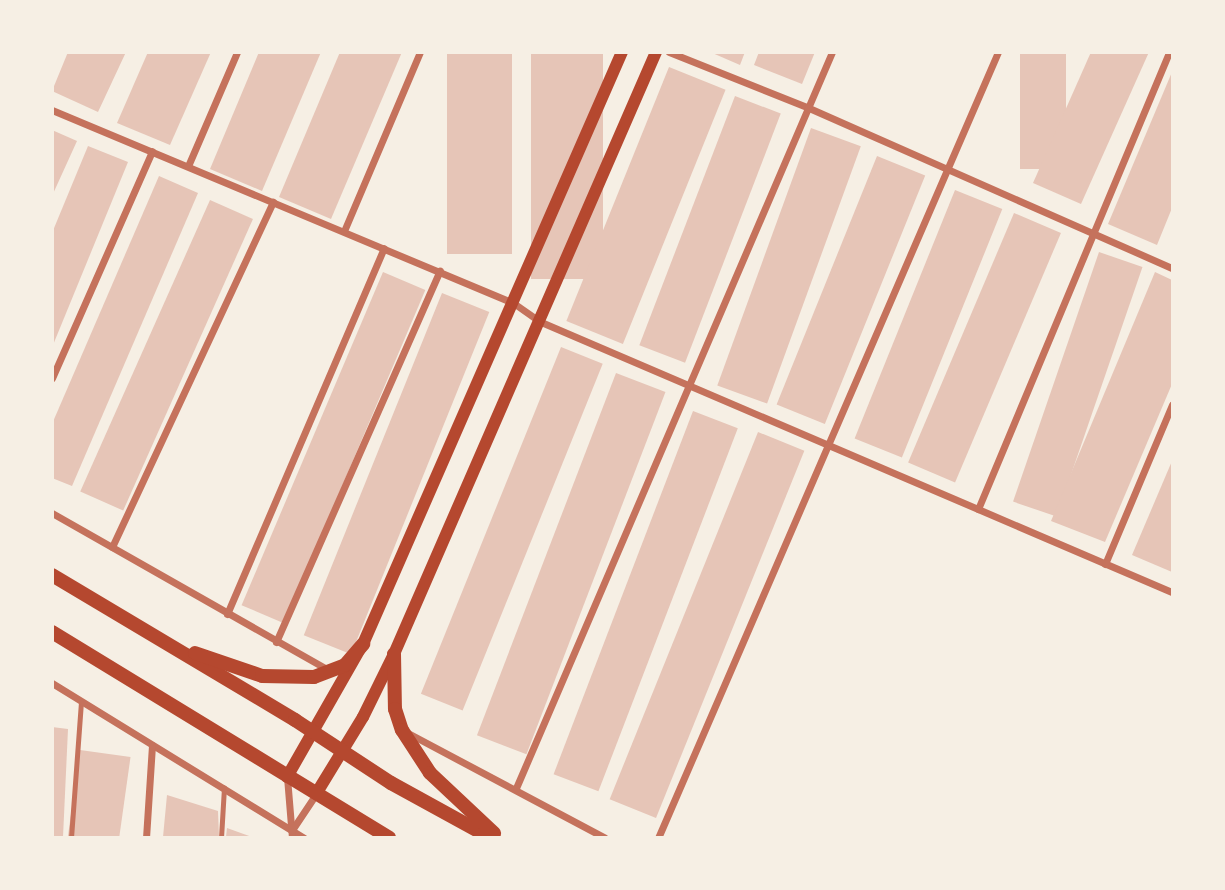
<!DOCTYPE html>
<style>
body{margin:0}
#map{position:relative;width:1225px;height:890px;overflow:hidden;background:#f6efe4;font-family:Montserrat,sans-serif}
div>[style]{position:absolute}
.building>*{inset:0;background:#e6c5b7;transform-origin:0 0}
.service>*{height:4.5px;margin:-2.25px;padding:0 2.25px;transform-origin:2.25px;border-radius:2.25px;background:#c5725c}
.minor>*{height:7px;margin:-3.5px;padding:0 3.5px;transform-origin:3.5px;border-radius:3.5px;background:#c5725c}
.secondary>*{height:12px;margin:-6px;padding:0 6px;transform-origin:6px;border-radius:6px;background:#b5482f}
.primary>*{height:14px;margin:-7px;padding:0 7px;transform-origin:7px;border-radius:7px;background:#b5482f}
span{translate:-50% -50%;white-space:nowrap;text-align:center;line-height:1.15;-webkit-text-stroke:5px #f6efe4;paint-order:stroke}
.frame{position:absolute;inset:0;border:54px solid #f6efe4;pointer-events:none}
</style>
<div id="map">
<div class="building">
<div style="clip-path:polygon(68px 52px,126px 52px,98px 112px,52px 91px)"></div>
<div style="clip-path:polygon(148px 52px,211px 52px,170px 145px,117px 123px)"></div>
<div style="clip-path:polygon(259px 52px,321px 52px,262px 191px,210px 169px)"></div>
<div style="clip-path:polygon(340px 52px,402px 52px,331px 219px,279px 197px)"></div>
<div style="left:447px;top:52px;width:65px;height:202px"></div>
<div style="left:531px;top:52px;width:72px;height:227px"></div>
<div style="clip-path:polygon(710px 52px,745px 52px,740px 65px)"></div>
<div style="clip-path:polygon(759px 52px,815px 52px,802px 84px,754px 65px)"></div>
<div style="left:1020px;top:52px;width:46px;height:117px"></div>
<div style="clip-path:polygon(1091px 52px,1149px 52px,1081px 204px,1033px 183px)"></div>
<div style="left:669px;top:67px;width:61px;height:274px;rotate:22deg"></div>
<div style="clip-path:polygon(1172px 72px,1172px 208px,1157px 245px,1108px 224px)"></div>
<div style="left:735px;top:96px;width:49px;height:267px;rotate:21deg"></div>
<div style="left:811px;top:128px;width:53px;height:274px;rotate:20deg"></div>
<div style="clip-path:polygon(52px 130px,77px 141px,52px 196px)"></div>
<div style="clip-path:polygon(88px 146px,128px 162px,53px 345px,52px 233px)"></div>
<div style="left:877px;top:156px;width:52px;height:268px;rotate:22deg"></div>
<div style="clip-path:polygon(159px 176px,198px 193px,72px 486px,52px 478px,52px 424px)"></div>
<div style="left:955px;top:190px;width:51px;height:268px;rotate:22deg"></div>
<div style="left:210px;top:200px;width:47px;height:319px;rotate:24deg"></div>
<div style="left:1014px;top:213px;width:51px;height:271px;rotate:23deg"></div>
<div style="left:1099px;top:252px;width:46px;height:264px;rotate:19deg"></div>
<div style="left:383px;top:272px;width:46px;height:362px;rotate:23deg"></div>
<div style="clip-path:polygon(1155px 272px,1172px 280px,1172px 384px,1105px 542px,1051px 521px)"></div>
<div style="left:442px;top:293px;width:51px;height:369px;rotate:22deg"></div>
<div style="left:561px;top:347px;width:45px;height:374px;rotate:22deg"></div>
<div style="left:616px;top:373px;width:53px;height:388px;rotate:21deg"></div>
<div style="left:693px;top:411px;width:48px;height:389px;rotate:21deg"></div>
<div style="left:758px;top:432px;width:50px;height:396px;rotate:22deg"></div>
<div style="clip-path:polygon(1172px 461px,1172px 572px,1132px 555px)"></div>
<div style="clip-path:polygon(52px 727px,68px 729px,63px 837px,52px 837px)"></div>
<div style="left:80px;top:750px;width:51px;height:87px;rotate:8deg"></div>
<div style="clip-path:polygon(167px 795px,218px 811px,219px 837px,163px 837px)"></div>
<div style="clip-path:polygon(227px 828px,252px 837px,226px 837px)"></div>
</div>
<div class="service">
<div style="left:71px;top:838px;width:137px;rotate:-85.8deg"></div>
<div style="left:221px;top:838px;width:50px;rotate:-86.6deg"></div>
</div>
<div class="minor">
<div style="left:669px;top:52px;width:151px;rotate:21.8deg"></div>
<div style="left:809px;top:108px;width:397px;rotate:23.8deg"></div>
<div style="left:52px;top:110px;width:498px;rotate:22.7deg"></div>
<div style="left:512px;top:302px;width:35px;rotate:35deg"></div>
<div style="left:541px;top:322px;width:686px;rotate:23.17deg"></div>
<div style="left:188px;top:166px;width:124px;rotate:-66.7deg"></div>
<div style="left:344px;top:231px;width:194px;rotate:-67deg"></div>
<div style="left:52px;top:378px;width:248px;rotate:-66.2deg"></div>
<div style="left:978px;top:509px;width:495px;rotate:-67.3deg"></div>
<div style="left:52px;top:513px;width:318px;rotate:29.6deg"></div>
<div style="left:112px;top:547px;width:381px;rotate:-65deg"></div>
<div style="left:1105px;top:564px;width:173px;rotate:-67.2deg"></div>
<div style="left:227px;top:614px;width:398px;rotate:-66.8deg"></div>
<div style="left:276px;top:642px;width:406px;rotate:-66.2deg"></div>
<div style="left:52px;top:683px;width:296px;rotate:31.6deg"></div>
<div style="left:406px;top:732px;width:225px;rotate:28deg"></div>
<div style="left:287px;top:777px;width:61px;rotate:85.3deg"></div>
<div style="left:516px;top:788px;width:801px;rotate:-66.76deg"></div>
<div style="left:292px;top:830px;width:43px;rotate:-56.3deg"></div>
<div style="left:146px;top:838px;width:93px;rotate:-86.3deg"></div>
<div style="left:658px;top:838px;width:856px;rotate:-66.61deg"></div>
</div>
<div class="secondary">
<div style="left:287px;top:777px;width:153px;rotate:-60.3deg"></div>
<div style="left:363px;top:644px;width:646px;rotate:-66.37deg"></div>
<div style="left:316px;top:794px;width:90px;rotate:-58.6deg"></div>
<div style="left:363px;top:717px;width:70px;rotate:-63.8deg"></div>
<div style="left:394px;top:654px;width:657px;rotate:-66.48deg"></div>
</div>
<div class="primary">
<div style="left:52px;top:575px;width:283px;rotate:30.8deg"></div>
<div style="left:295px;top:720px;width:115px;rotate:33.3deg"></div>
<div style="left:391px;top:783px;width:114px;rotate:28.8deg"></div>
<div style="left:52px;top:632px;width:395px;rotate:31.4deg"></div>
<div style="left:195px;top:653px;width:71px;rotate:18.9deg"></div>
<div style="left:262px;top:676px;width:52px;rotate:1.1deg"></div>
<div style="left:314px;top:677px;width:33px;rotate:-21deg"></div>
<div style="left:345px;top:665px;width:28px;rotate:-49deg"></div>
<div style="left:394px;top:654px;width:55px;rotate:89deg"></div>
<div style="left:395px;top:709px;width:22px;rotate:72deg"></div>
<div style="left:402px;top:730px;width:51px;rotate:56.9deg"></div>
<div style="left:430px;top:773px;width:88px;rotate:43.2deg"></div>
</div>
<div class="frame"></div>
</div>
